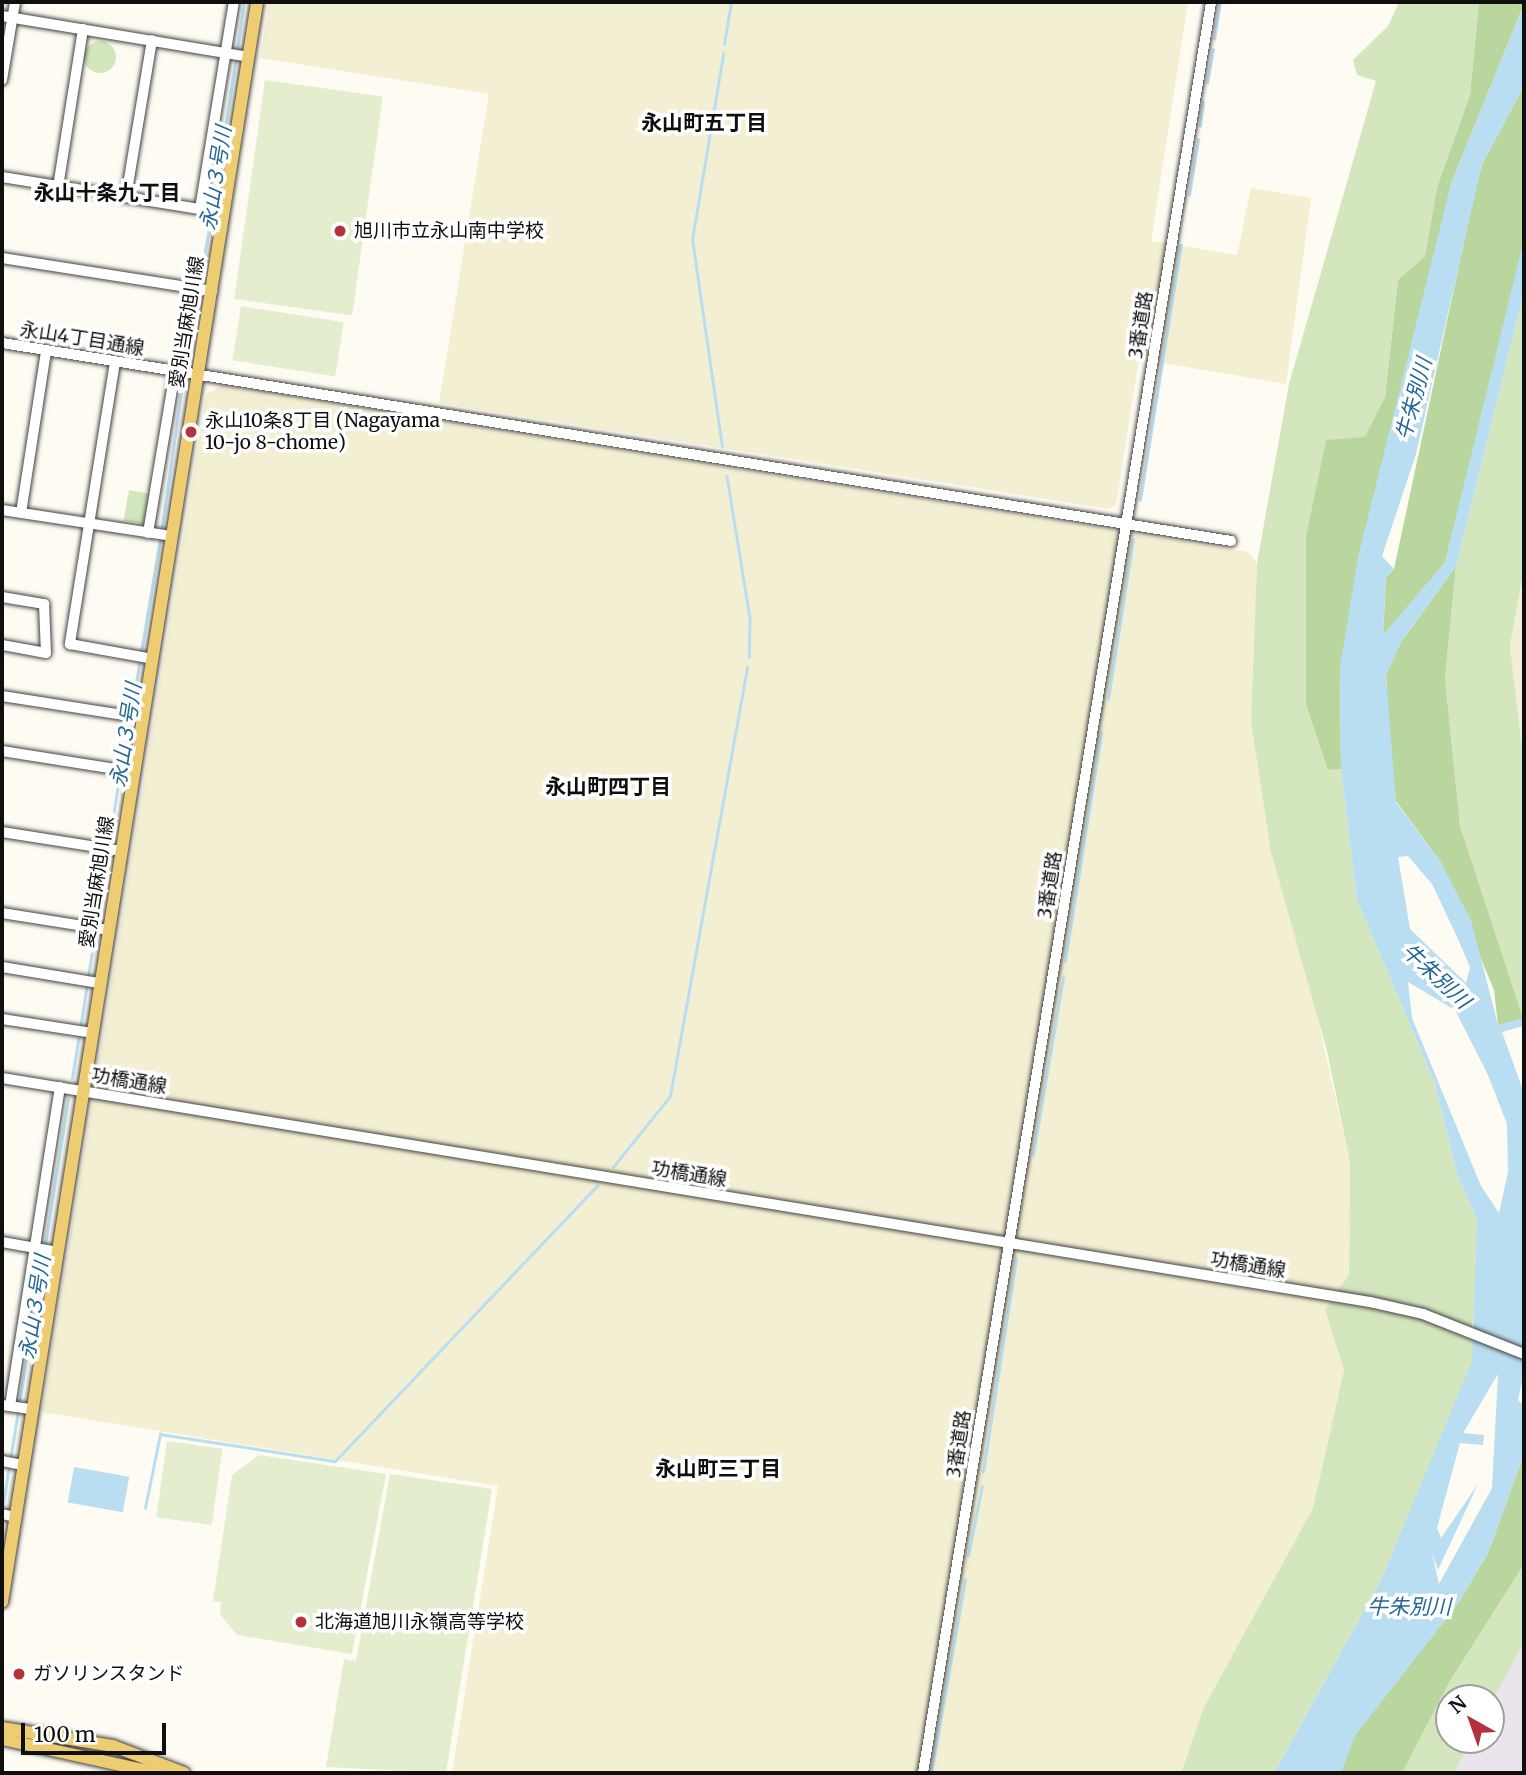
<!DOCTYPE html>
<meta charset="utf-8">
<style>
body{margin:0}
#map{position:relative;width:1526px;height:1775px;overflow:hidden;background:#fefbf2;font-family:Merriweather,"Noto Sans JP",serif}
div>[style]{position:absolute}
.industrial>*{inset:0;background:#ebe4ed}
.farmland>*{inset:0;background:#f2efd3}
.green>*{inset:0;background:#d4e6be;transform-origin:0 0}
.round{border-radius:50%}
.forest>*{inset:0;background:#b8d69e}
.pitch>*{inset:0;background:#e4eecf;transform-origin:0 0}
.water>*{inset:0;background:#badef1;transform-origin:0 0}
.stream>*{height:2.5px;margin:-1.25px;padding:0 1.25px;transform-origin:1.25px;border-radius:1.25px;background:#badef1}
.roads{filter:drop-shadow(0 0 2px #424242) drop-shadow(0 0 2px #424242)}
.minor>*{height:10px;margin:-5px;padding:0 5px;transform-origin:5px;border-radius:5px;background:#fff}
.major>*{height:12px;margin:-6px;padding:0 6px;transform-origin:6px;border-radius:6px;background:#edcc72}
.dots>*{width:19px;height:19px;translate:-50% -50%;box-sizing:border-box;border:4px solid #fff;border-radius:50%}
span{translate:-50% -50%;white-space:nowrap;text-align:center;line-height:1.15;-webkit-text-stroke:7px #fff;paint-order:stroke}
.poi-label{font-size:19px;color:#0f0f0f}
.left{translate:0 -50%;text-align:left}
.street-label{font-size:19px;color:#0f0f0f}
.neighbourhood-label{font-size:21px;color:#0f0f0f;font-weight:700}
.water-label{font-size:21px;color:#226797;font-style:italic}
.frame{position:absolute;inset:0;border:4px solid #0f0f0f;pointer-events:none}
.north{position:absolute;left:1435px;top:1684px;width:70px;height:70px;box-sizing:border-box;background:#fff;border:2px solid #9f9f9f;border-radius:50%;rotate:320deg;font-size:19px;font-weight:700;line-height:28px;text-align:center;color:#0f0f0f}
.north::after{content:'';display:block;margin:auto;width:24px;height:32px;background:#b4323b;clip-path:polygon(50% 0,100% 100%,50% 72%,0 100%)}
.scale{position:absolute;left:21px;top:1723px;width:145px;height:32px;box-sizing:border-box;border:4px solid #0f0f0f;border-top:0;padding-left:9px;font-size:21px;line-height:24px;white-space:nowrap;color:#0f0f0f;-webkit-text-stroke:5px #fff;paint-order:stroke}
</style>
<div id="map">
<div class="industrial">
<div style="clip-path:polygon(1524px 1642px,1524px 1773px,1454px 1773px,1472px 1740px,1491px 1740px,1491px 1704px)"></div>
</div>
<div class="farmland">
<div style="clip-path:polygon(269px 2px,1188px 2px,1151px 241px,1237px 255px,1251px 188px,1311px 198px,1286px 384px,1139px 359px,1116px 505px,1109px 509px,439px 403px,489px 94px,260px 58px)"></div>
<div style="clip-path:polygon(221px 385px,1248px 552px,1257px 563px,1251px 721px,1350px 1163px,1349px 1274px,1325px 1311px,1344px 1370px,1313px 1508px,1204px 1707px,1181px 1773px,452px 1773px,498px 1486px,42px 1412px,206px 395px)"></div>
<div style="clip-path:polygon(1524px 568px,1524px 765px,1510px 646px)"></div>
</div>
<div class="green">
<div style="clip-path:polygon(1399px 2px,1479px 2px,1470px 95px,1437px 187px,1425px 256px,1398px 280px,1385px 397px,1365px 438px,1328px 770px,1341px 769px,1357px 900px,1435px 1084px,1457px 1174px,1477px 1220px,1479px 1288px,1471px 1331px,1485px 1337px,1382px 1578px,1274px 1773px,1181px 1773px,1204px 1707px,1313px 1508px,1344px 1370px,1325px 1310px,1349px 1274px,1350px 1163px,1327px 1051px,1271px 852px,1251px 721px,1257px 563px,1289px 384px,1376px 81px,1357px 75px,1353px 60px,1388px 26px)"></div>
<div class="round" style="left:84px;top:41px;width:32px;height:32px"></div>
<div style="clip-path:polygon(1524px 292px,1524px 568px,1510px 646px,1524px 765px,1524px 1028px,1460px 826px,1445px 678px,1456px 566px)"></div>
<div style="left:129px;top:490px;width:22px;height:31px;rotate:10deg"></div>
<div style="clip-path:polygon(1524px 1564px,1524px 1642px,1491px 1704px,1491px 1698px,1449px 1698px,1449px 1740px,1472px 1740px,1454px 1773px,1402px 1773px,1450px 1681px)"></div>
</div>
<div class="forest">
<div style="clip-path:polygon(1479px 2px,1524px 4px,1451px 184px,1340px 667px,1341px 769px,1328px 770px,1306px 704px,1306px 537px,1326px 440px,1365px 437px,1385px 397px,1398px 280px,1425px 256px,1437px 187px,1470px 95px)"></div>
<div style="clip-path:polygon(1524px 86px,1523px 260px,1445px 562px,1392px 632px,1383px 635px,1386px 577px,1394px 569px,1472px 204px,1482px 164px)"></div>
<div style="clip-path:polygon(1456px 566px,1445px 678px,1460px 826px,1523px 1019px,1498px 1025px,1494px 990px,1440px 861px,1396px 801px,1391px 769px,1386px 675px,1401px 642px)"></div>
<div style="clip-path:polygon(1524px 1454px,1524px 1564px,1450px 1681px,1402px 1773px,1341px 1773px,1354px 1736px,1459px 1602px,1488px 1553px)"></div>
</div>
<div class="pitch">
<div style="left:265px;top:80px;width:119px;height:221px;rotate:8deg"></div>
<div style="left:241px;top:306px;width:104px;height:55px;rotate:9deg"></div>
<div style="left:167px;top:1441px;width:56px;height:77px;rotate:8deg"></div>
<div style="clip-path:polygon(259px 1455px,386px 1474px,352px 1654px,237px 1635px,220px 1614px,221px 1602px,213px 1601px,232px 1475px)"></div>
<div style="clip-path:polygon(390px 1474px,492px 1489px,446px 1773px,326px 1767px,344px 1659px,356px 1661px)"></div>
</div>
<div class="water">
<div style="clip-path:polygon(evenodd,1524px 4px,1524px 86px,1482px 164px,1416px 454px,1382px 556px,1394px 569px,1386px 577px,1383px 635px,1445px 562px,1524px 239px,1524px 292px,1456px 566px,1401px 642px,1386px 676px,1396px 802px,1440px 861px,1471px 920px,1498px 1025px,1524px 1018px,1524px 1026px,1502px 1032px,1524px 1093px,1524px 1372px,1518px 1400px,1524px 1406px,1524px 1454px,1488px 1553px,1459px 1602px,1355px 1736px,1341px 1773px,1274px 1773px,1382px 1578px,1472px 1361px,1477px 1220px,1457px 1174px,1435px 1084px,1357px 900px,1341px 769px,1340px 667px,1358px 557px,1451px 184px,1524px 4px,1408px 856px,1432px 884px,1457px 937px,1470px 967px,1466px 983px,1410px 929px,1398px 857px,1408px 856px,1524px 4px,1408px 982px,1455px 1010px,1488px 1075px,1507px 1124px,1508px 1172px,1499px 1213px,1481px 1186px,1412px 1018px,1408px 982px,1524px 4px,1498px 1374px,1492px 1488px,1439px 1584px,1432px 1553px,1438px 1570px,1478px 1484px,1441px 1538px,1437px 1528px,1460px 1443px,1483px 1445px,1484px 1435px,1463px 1433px,1498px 1374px)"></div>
<div style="left:74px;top:1467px;width:56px;height:36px;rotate:10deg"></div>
</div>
<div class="stream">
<div style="left:1214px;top:39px;width:37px;rotate:-81deg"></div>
<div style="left:724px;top:44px;width:43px;rotate:-80.5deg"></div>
<div style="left:237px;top:50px;width:49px;rotate:-81.7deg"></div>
<div style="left:1207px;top:83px;width:34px;rotate:-80deg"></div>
<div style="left:1200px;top:126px;width:24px;rotate:-83deg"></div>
<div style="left:1189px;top:195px;width:56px;rotate:-80.7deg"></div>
<div style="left:212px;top:210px;width:155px;rotate:-81.1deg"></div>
<div style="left:199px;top:285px;width:70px;rotate:-80.1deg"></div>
<div style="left:188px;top:353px;width:62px;rotate:-80.7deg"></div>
<div style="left:722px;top:447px;width:209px;rotate:-98.2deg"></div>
<div style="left:692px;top:240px;width:189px;rotate:-80.5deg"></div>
<div style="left:727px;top:476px;width:144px;rotate:80.8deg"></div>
<div style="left:750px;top:618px;width:39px;rotate:91deg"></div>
<div style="left:1140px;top:500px;width:258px;rotate:-80.9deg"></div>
<div style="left:161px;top:532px;width:140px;rotate:-81.8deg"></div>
<div style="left:141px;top:652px;width:116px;rotate:-80.5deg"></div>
<div style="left:1108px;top:699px;width:161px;rotate:-81.1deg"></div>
<div style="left:131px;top:711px;width:53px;rotate:-80.2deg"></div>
<div style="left:121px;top:766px;width:49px;rotate:-79.4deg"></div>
<div style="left:108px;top:846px;width:74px;rotate:-80.7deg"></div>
<div style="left:96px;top:925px;width:74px;rotate:-81.4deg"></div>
<div style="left:1065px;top:961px;width:231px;rotate:-81deg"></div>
<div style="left:88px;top:977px;width:46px;rotate:-81.2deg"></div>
<div style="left:80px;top:1029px;width:46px;rotate:-81.2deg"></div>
<div style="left:72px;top:1078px;width:44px;rotate:-80.8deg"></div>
<div style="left:1033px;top:1155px;width:180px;rotate:-80.4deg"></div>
<div style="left:613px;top:1167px;width:91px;rotate:-51.2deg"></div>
<div style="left:670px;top:1096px;width:436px;rotate:-79.8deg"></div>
<div style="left:45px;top:1245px;width:147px;rotate:-81deg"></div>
<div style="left:19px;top:1404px;width:154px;rotate:-80.7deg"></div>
<div style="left:10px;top:1460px;width:50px;rotate:-80.7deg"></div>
<div style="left:983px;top:1472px;width:216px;rotate:-81.2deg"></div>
<div style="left:145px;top:1508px;width:76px;rotate:-78.5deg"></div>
<div style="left:160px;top:1434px;width:177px;rotate:8.8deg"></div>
<div style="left:335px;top:1461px;width:380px;rotate:-46.4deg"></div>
<div style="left:2px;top:1511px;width:46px;rotate:-81.2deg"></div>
<div style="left:968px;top:1556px;width:71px;rotate:-78.7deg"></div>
<div style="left:931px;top:1773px;width:196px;rotate:-80deg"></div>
</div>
<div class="roads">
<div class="minor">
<div style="left:2px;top:16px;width:250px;rotate:9.4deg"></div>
<div style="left:2px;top:80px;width:79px;rotate:-80.5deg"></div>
<div style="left:2px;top:177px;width:225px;rotate:9.2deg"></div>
<div style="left:58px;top:187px;width:160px;rotate:-81deg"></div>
<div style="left:126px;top:197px;width:159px;rotate:-80.6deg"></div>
<div style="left:200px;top:209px;width:210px;rotate:-80.7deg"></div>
<div style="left:2px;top:258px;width:213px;rotate:8.9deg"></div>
<div style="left:2px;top:343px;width:1245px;rotate:9.15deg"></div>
<div style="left:115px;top:362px;width:286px;rotate:99.1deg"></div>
<div style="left:70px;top:644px;width:84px;rotate:10.2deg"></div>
<div style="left:2px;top:510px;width:171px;rotate:8.7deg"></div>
<div style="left:21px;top:513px;width:164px;rotate:-81.2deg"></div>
<div style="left:148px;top:533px;width:163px;rotate:-80.5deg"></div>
<div style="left:2px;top:597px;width:43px;rotate:9.5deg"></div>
<div style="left:44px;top:604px;width:49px;rotate:87.7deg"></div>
<div style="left:46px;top:653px;width:45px;rotate:-169.7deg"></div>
<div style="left:2px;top:696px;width:143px;rotate:8.9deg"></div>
<div style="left:2px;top:751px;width:134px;rotate:9deg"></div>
<div style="left:2px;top:832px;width:121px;rotate:9deg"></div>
<div style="left:2px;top:913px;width:107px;rotate:9.1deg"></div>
<div style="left:2px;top:967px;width:98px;rotate:9.4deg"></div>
<div style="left:2px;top:1019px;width:91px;rotate:8.8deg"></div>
<div style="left:2px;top:1078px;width:1386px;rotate:9.3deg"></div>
<div style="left:1370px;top:1302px;width:54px;rotate:12.8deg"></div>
<div style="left:1423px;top:1314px;width:109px;rotate:21.6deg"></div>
<div style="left:2px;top:1242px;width:57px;rotate:10.1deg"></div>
<div style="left:2px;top:1405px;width:30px;rotate:8deg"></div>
<div style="left:10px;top:1406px;width:323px;rotate:-81.1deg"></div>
<div style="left:2px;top:1461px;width:21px;rotate:11deg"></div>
<div style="left:2px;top:1514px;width:13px;rotate:13deg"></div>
<div style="left:923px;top:1773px;width:1794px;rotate:-80.76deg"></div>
</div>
<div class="major">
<div style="left:2px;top:1602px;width:1620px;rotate:-80.94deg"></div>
<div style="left:2px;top:1728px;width:112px;rotate:9.2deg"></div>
<div style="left:113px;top:1746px;width:76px;rotate:20.8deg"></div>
<div style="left:2px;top:1739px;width:158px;rotate:12.4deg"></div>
</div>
</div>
<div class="dots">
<div style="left:340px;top:231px;background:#b4323b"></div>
<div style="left:191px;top:432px;background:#b4323b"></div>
<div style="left:301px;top:1622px;background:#b4323b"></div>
<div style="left:19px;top:1674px;background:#b4323b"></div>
</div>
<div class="poi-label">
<span class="left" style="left:354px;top:231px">旭川市立永山南中学校</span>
<span class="left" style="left:205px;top:432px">永山10条8丁目 (Nagayama<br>10-jo 8-chome)</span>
<span class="left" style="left:315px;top:1622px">北海道旭川永嶺高等学校</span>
<span class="left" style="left:33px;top:1674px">ガソリンスタンド</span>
</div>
<div class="street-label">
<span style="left:187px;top:322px;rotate:-81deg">愛別当麻旭川線</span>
<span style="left:1141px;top:325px;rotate:-81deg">3番道路</span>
<span style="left:82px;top:339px;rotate:9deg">永山4丁目通線</span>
<span style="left:97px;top:882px;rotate:-81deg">愛別当麻旭川線</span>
<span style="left:1050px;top:885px;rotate:-81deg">3番道路</span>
<span style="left:129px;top:1081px;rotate:9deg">功橋通線</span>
<span style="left:689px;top:1174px;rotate:9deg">功橋通線</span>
<span style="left:1248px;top:1265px;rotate:9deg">功橋通線</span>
<span style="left:959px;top:1444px;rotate:-81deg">3番道路</span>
</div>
<div class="neighbourhood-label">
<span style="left:704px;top:123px">永山町五丁目</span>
<span style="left:107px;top:193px">永山十条九丁目</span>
<span style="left:608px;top:787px">永山町四丁目</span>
<span style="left:718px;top:1469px">永山町三丁目</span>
</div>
<div class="water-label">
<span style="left:216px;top:178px;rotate:-81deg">永山３号川</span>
<span style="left:1414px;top:399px;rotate:-75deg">牛朱別川</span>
<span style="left:126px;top:735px;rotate:-81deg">永山３号川</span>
<span style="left:1436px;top:976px;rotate:43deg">牛朱別川</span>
<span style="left:35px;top:1307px;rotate:-81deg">永山３号川</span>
<span style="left:1409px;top:1607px">牛朱別川</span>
</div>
<div class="frame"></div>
<div class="north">N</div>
<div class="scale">100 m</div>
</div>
